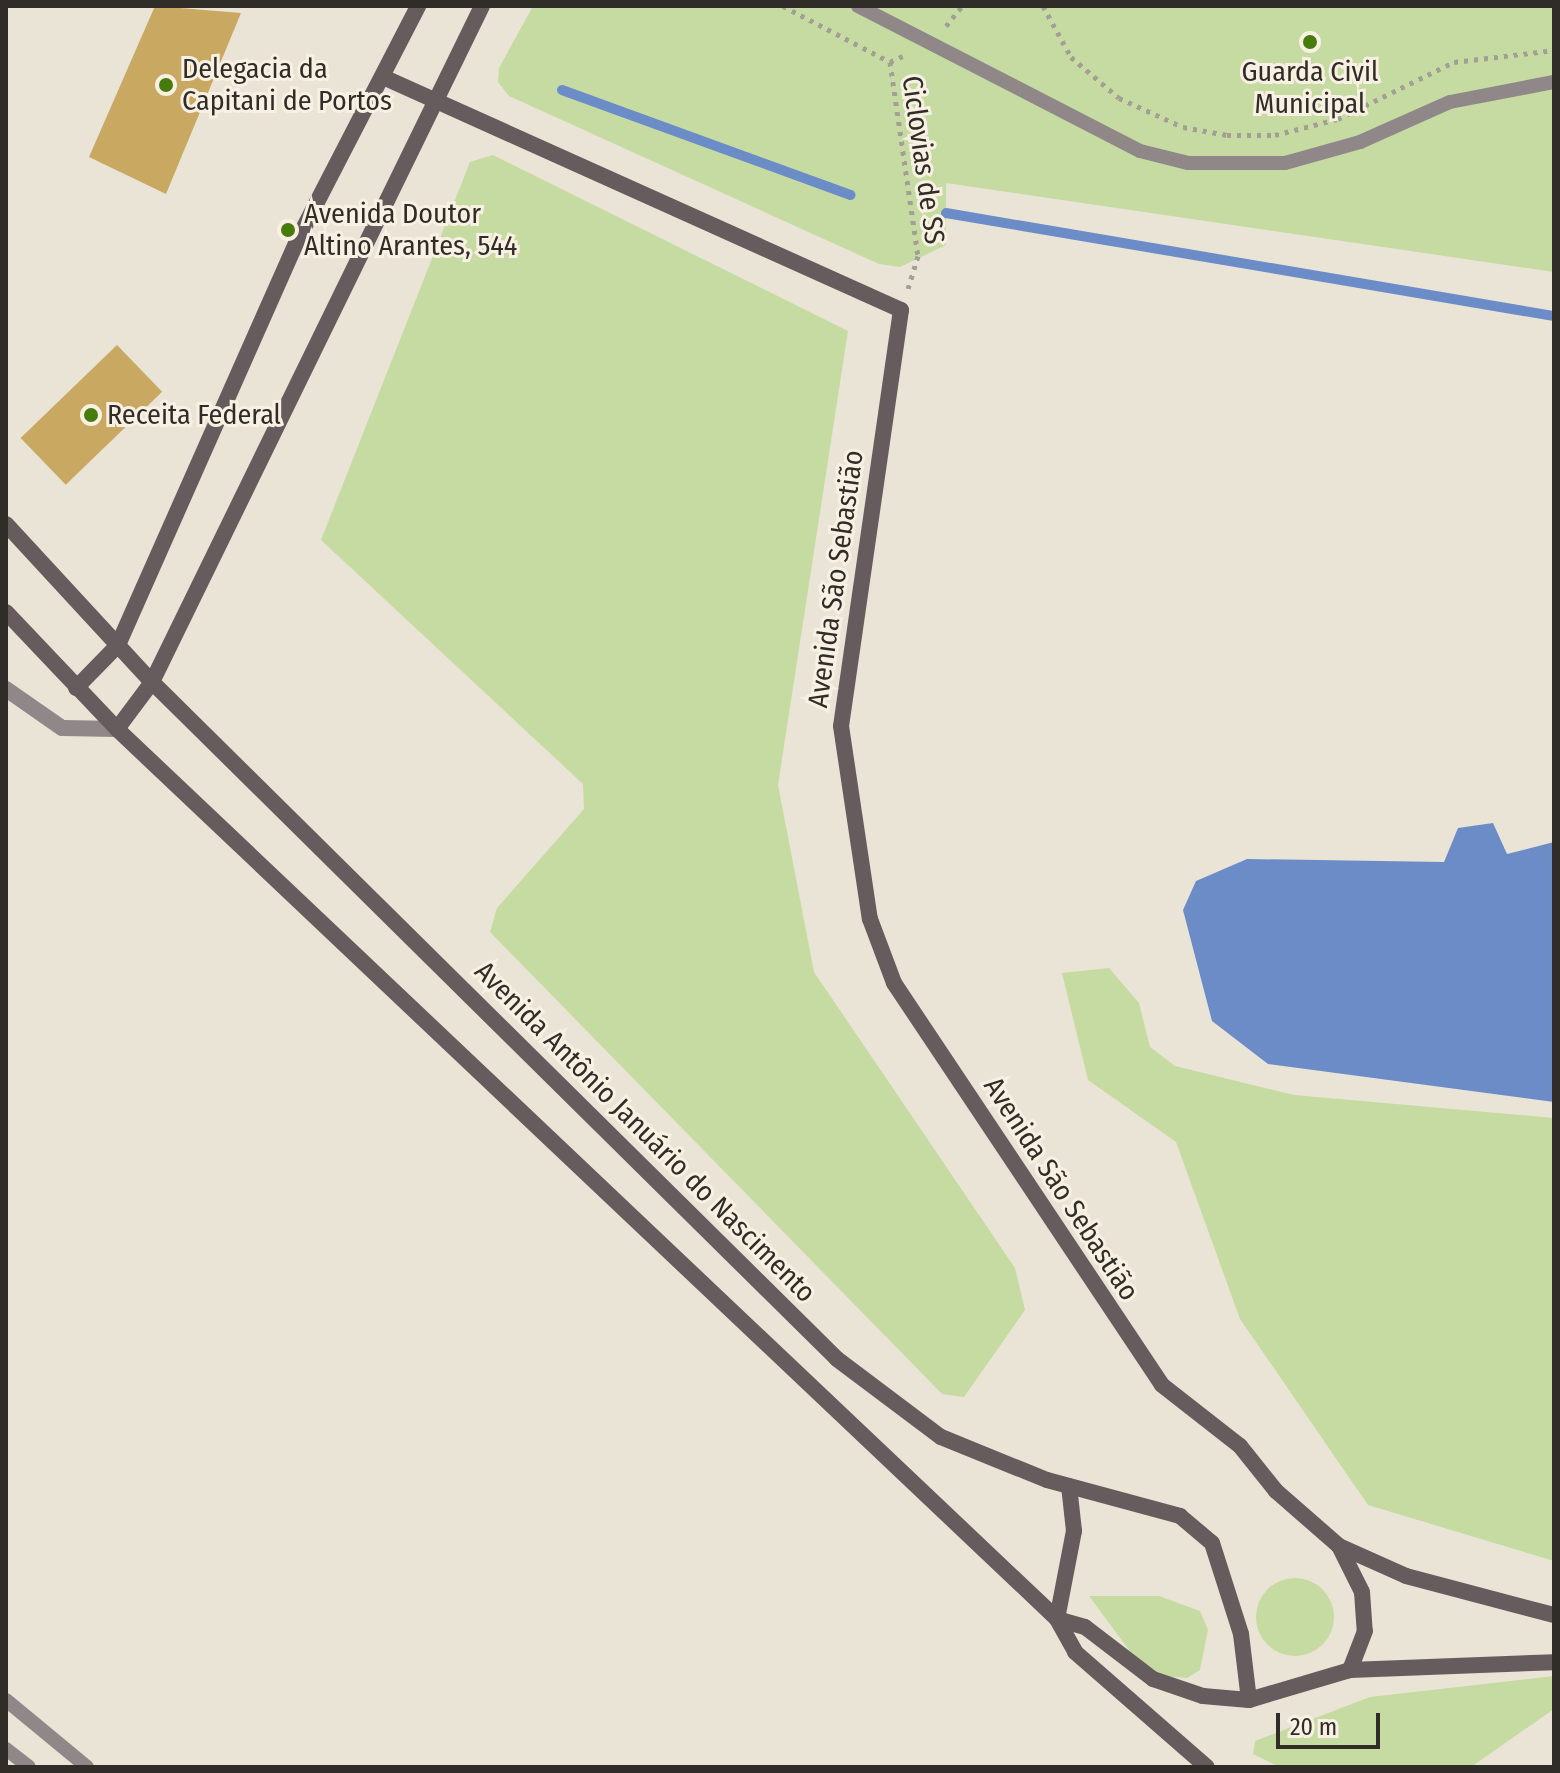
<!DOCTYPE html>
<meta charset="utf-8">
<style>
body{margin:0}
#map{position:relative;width:1560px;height:1773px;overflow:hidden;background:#eae4d6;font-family:"Fira Sans Condensed",sans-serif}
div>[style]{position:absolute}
.green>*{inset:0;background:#c5dba1}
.round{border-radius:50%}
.water>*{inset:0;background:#6c8cc8}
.stream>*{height:10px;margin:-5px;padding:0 5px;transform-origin:5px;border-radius:5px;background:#6c8cc8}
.building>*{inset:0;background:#c9a862;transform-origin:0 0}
.path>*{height:5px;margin-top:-2.5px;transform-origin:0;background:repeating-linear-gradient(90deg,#a49f94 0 4px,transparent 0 10px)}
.lane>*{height:14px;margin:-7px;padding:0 7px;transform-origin:7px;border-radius:7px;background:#8f8788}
.street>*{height:16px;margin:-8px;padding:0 8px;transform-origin:8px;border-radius:8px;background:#8f8788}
.secondary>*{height:16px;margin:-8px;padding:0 8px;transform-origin:8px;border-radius:8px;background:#665c5d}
.dots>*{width:22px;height:22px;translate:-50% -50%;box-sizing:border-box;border:4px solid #f8f1e3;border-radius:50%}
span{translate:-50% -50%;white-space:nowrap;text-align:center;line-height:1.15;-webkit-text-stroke:6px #f8f1e3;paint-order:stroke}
.poi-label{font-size:28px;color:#302d28}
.left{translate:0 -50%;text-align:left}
.street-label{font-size:28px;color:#302d28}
.frame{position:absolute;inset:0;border:8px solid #302d28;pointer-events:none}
.scale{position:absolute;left:1276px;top:1713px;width:104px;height:36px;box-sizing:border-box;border:4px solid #302d28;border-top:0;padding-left:10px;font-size:24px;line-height:28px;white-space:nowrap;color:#302d28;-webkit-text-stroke:6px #f8f1e3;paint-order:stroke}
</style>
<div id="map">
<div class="green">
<div style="clip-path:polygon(533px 6px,1554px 6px,1554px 272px,946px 183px,946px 245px,900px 267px,879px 264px,509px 96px,498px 82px,499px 68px)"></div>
<div style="clip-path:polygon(493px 155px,848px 331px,778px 785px,814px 972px,1015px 1268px,1025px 1310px,964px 1397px,942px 1394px,490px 932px,497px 908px,584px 809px,583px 784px,321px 540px,470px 162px)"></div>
<div style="clip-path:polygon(1109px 968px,1139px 1003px,1150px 1047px,1175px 1066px,1294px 1095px,1554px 1118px,1554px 1561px,1368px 1505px,1240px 1319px,1176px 1142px,1088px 1080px,1062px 973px)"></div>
<div class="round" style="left:1256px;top:1578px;width:78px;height:78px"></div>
<div style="clip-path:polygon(1089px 1596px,1159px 1596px,1200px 1611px,1208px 1630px,1200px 1670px,1187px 1678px,1163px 1676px,1132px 1654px)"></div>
<div style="clip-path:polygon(1554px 1676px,1554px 1709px,1471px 1767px,1280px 1767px,1253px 1754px,1255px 1741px,1370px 1697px)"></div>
</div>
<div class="water">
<div style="clip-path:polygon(1493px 823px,1507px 854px,1554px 842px,1554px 1102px,1268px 1064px,1212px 1021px,1183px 910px,1196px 881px,1247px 859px,1444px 862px,1458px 828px)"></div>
</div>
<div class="stream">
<div style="left:562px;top:90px;width:307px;rotate:20deg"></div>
<div style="left:946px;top:213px;width:617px;rotate:9.62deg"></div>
</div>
<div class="building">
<div style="clip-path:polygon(155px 6px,241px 13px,166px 194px,89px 157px)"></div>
<div style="left:117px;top:345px;width:65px;height:134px;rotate:46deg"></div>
</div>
<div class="path">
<div style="left:783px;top:6px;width:121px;rotate:27.6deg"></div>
<div style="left:890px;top:62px;width:14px;rotate:-25deg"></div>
<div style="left:1043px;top:6px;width:58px;rotate:61.2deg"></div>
<div style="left:1071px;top:57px;width:63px;rotate:40.5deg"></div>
<div style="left:1119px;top:98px;width:70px;rotate:24.4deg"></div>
<div style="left:1183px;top:127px;width:45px;rotate:10.3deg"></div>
<div style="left:1227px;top:135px;width:48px"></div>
<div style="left:1275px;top:135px;width:65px;rotate:-14.3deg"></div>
<div style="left:1338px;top:119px;width:129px;rotate:-26.2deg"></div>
<div style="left:1454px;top:62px;width:101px;rotate:-6.8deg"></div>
<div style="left:946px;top:26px;width:26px;rotate:-51deg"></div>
<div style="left:890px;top:62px;width:196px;rotate:81.8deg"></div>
<div style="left:918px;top:256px;width:34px;rotate:107deg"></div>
</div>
<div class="lane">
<div style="left:858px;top:6px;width:317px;rotate:27.2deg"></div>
<div style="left:1140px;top:151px;width:49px;rotate:14deg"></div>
<div style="left:1188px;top:163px;width:97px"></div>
<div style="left:1285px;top:163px;width:78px;rotate:-15.6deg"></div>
<div style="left:1360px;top:142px;width:98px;rotate:-24deg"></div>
<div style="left:1450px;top:102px;width:106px;rotate:-10.9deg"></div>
<div style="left:6px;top:1700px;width:105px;rotate:39.6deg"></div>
<div style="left:6px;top:1749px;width:29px;rotate:38deg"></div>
</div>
<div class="street">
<div style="left:6px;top:689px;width:68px;rotate:34.9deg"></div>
<div style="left:62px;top:728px;width:55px;rotate:1deg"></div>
</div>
<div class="secondary">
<div style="left:383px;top:77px;width:568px;rotate:24.22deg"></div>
<div style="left:901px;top:310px;width:420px;rotate:98.2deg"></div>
<div style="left:841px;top:726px;width:195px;rotate:81.5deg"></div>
<div style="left:870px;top:919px;width:68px;rotate:69.4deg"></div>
<div style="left:894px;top:983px;width:483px;rotate:56.3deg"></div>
<div style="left:1162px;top:1385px;width:99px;rotate:38deg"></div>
<div style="left:1240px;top:1446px;width:58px;rotate:51.3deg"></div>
<div style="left:1276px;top:1491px;width:84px;rotate:41.1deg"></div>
<div style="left:1339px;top:1546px;width:73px;rotate:24.1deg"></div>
<div style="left:1406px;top:1576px;width:153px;rotate:14.8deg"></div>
<div style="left:6px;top:524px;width:215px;rotate:47.3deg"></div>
<div style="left:152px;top:682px;width:963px;rotate:44.66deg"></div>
<div style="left:837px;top:1359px;width:130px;rotate:36.9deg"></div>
<div style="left:941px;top:1437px;width:114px;rotate:22.1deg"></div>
<div style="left:1047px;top:1480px;width:138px;rotate:15.1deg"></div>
<div style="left:1180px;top:1516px;width:42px;rotate:40.2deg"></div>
<div style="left:1212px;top:1543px;width:96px;rotate:72.3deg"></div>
<div style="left:1241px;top:1634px;width:66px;rotate:83.1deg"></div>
<div style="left:6px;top:612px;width:161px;rotate:46.5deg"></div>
<div style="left:117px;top:729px;width:1294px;rotate:43.43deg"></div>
<div style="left:1057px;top:1619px;width:38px;rotate:61deg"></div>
<div style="left:1075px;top:1652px;width:175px;rotate:41.1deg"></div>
<div style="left:76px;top:688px;width:60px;rotate:-45.7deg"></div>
<div style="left:118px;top:645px;width:449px;rotate:-66.1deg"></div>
<div style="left:300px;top:235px;width:258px;rotate:-62.7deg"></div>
<div style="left:117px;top:729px;width:59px;rotate:-53.3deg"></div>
<div style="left:152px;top:682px;width:752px;rotate:-63.98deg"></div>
<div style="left:1339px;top:1546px;width:51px;rotate:63.4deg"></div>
<div style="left:1362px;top:1592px;width:39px;rotate:86deg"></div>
<div style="left:1365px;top:1631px;width:42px;rotate:111deg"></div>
<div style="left:1057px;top:1619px;width:29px;rotate:16deg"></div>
<div style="left:1085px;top:1627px;width:86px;rotate:37.4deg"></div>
<div style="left:1153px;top:1679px;width:53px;rotate:18.8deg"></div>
<div style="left:1203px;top:1696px;width:46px;rotate:5deg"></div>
<div style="left:1249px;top:1700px;width:105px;rotate:-16.5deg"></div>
<div style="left:1350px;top:1670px;width:204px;rotate:-2.2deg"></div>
<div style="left:1057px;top:1619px;width:90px;rotate:-79.1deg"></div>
<div style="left:1074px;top:1531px;width:45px;rotate:-96.3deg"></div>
</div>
<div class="dots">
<div style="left:1310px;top:42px;background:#477b0c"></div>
<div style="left:166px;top:85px;background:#477b0c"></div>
<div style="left:288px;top:230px;background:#477b0c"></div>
<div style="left:91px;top:415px;background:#477b0c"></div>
</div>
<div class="poi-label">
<span class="left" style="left:182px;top:85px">Delegacia da<br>Capitani de Portos</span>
<span style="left:1310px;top:88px">Guarda Civil<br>Municipal</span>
<span class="left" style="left:304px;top:230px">Avenida Doutor<br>Altino Arantes, 544</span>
<span class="left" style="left:107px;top:415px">Receita Federal</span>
</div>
<div class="street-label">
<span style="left:923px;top:160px;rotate:82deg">Ciclovias de SS</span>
<span style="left:836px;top:579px;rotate:-82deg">Avenida São Sebastião</span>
<span style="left:645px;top:1132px;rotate:45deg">Avenida Antônio Januário do Nascimento</span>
<span style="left:1061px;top:1189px;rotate:57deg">Avenida São Sebastião</span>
</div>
<div class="frame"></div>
<div class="scale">20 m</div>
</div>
